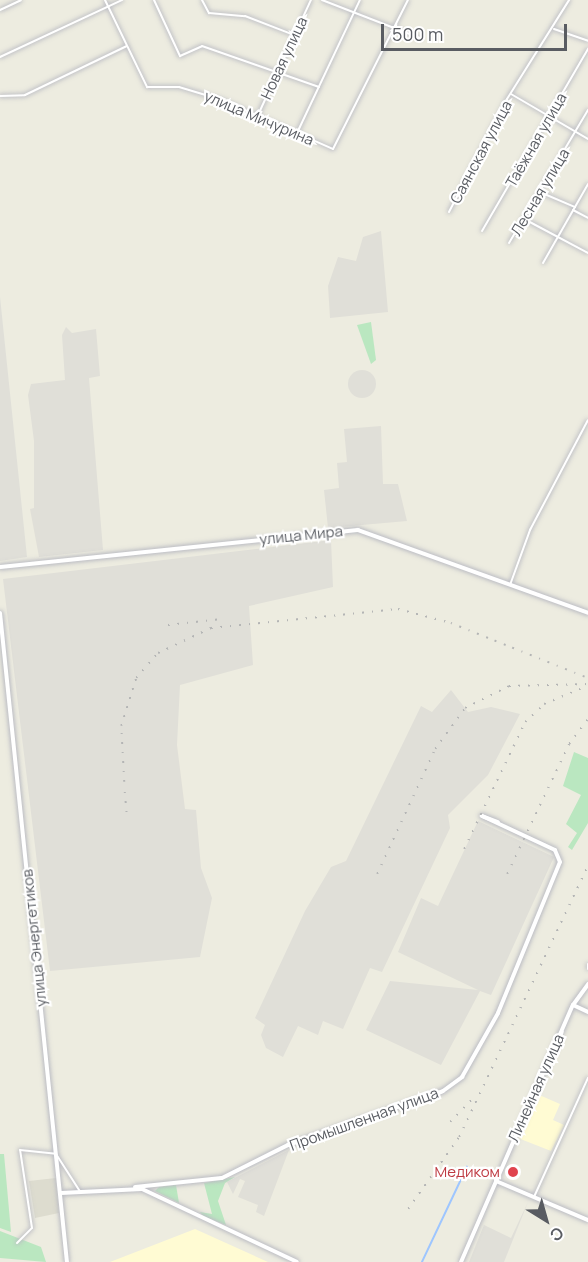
<!DOCTYPE html>
<meta charset="utf-8">
<style>
body{margin:0}
#map{position:relative;width:588px;height:1262px;overflow:hidden;background:#edece0;font-family:Manrope,sans-serif}
div>[style]{position:absolute}
.commercial>*{inset:0;background:#fffbd3}
.industrial>*{inset:0;background:#e0dfd8}
.round{border-radius:50%}
.education>*{inset:0;background:#dddccf}
.green>*{inset:0;background:#bae7c0}
.stream>*{height:1.5px;margin:-0.75px;padding:0 0.75px;transform-origin:0.75px;border-radius:0.75px;background:#9ec6ff}
.roads{filter:drop-shadow(0 0 2px #bbbcc3) drop-shadow(0 0 2px #bbbcc3)}
.street>*{height:2px;margin:-1px;padding:0 1px;transform-origin:1px;border-radius:1px;background:#fff}
.secondary>*{height:4px;margin:-2px;padding:0 2px;transform-origin:2px;border-radius:2px;background:#fff}
.rail>*{height:1.5px;margin-top:-0.75px;transform-origin:0;background:repeating-linear-gradient(90deg,#b4b5b5 0 1.5px,transparent 0 9.5px)}
.dots>*{width:16px;height:16px;translate:-50% -50%;box-sizing:border-box;border:3px solid #fff;border-radius:50%}
span{translate:-50% -50%;white-space:nowrap;text-align:center;line-height:1.15;-webkit-text-stroke:4.5px #fff;paint-order:stroke}
.street-label{font-size:15px;color:#595c62}
.health-label{font-size:15px;color:#be3a42}
.right{translate:-100% -50%;text-align:right}
.north{position:absolute;left:516px;top:1190px;width:60px;height:60px;-webkit-text-stroke:4px #fff;paint-order:stroke;rotate:143deg;font-size:16px;font-weight:700;line-height:24px;text-align:center;color:#595c62}
.north::after{content:'';display:block;margin:auto;width:21px;height:27px;background:#595c62;clip-path:polygon(50% 0,100% 100%,50% 72%,0 100%)}
.scale{position:absolute;left:381px;top:24px;width:186px;height:27px;box-sizing:border-box;border:3px solid #595c62;border-top:0;padding-left:8px;font-size:18px;line-height:21px;white-space:nowrap;color:#595c62;-webkit-text-stroke:4px #fff;paint-order:stroke}
</style>
<div id="map">
<div class="commercial">
<div style="clip-path:polygon(537px 1094px,560px 1104px,553px 1120px,564px 1125px,551px 1151px,518px 1138px)"></div>
<div style="clip-path:polygon(195px 1229px,268px 1262px,110px 1262px)"></div>
</div>
<div class="industrial">
<div style="clip-path:polygon(381px 231px,388px 312px,330px 318px,328px 286px,338px 257px,356px 261px,363px 237px)"></div>
<div style="clip-path:polygon(0 297px,27px 557px,0 561px)"></div>
<div style="clip-path:polygon(66px 327px,72px 333px,96px 329px,100px 376px,89px 378px,103px 550px,39px 557px,30px 509px,34px 508px,34px 441px,28px 395px,31px 384px,65px 380px,62px 335px)"></div>
<div class="round" style="left:348px;top:370px;width:28px;height:28px"></div>
<div style="clip-path:polygon(381px 426px,383px 484px,398px 484px,407px 521px,328px 528px,324px 490px,339px 488px,337px 463px,347px 462px,344px 429px)"></div>
<div style="clip-path:polygon(331px 540px,333px 587px,249px 606px,253px 665px,180px 685px,177px 745px,185px 809px,196px 810px,201px 868px,212px 898px,200px 957px,50px 971px,3px 579px)"></div>
<div style="clip-path:polygon(451px 690px,468px 712px,491px 707px,520px 714px,488px 775px,448px 815px,450px 828px,382px 972px,370px 968px,343px 1029px,323px 1021px,318px 1035px,298px 1026px,283px 1057px,266px 1048px,261px 1035px,265px 1025px,255px 1018px,305px 911px,331px 867px,346px 861px,421px 706px,432px 712px)"></div>
<div style="clip-path:polygon(478px 821px,554px 857px,491px 995px,480px 991px,441px 1065px,366px 1030px,390px 981px,478px 990px,398px 952px,421px 898px,438px 906px)"></div>
<div style="clip-path:polygon(289px 1150px,264px 1216px,256px 1212px,258px 1205px,238px 1197px,245px 1181px,240px 1179px,233px 1194px,227px 1182px)"></div>
<div style="clip-path:polygon(528px 1202px,504px 1262px,469px 1262px,484px 1225px,511px 1238px)"></div>
</div>
<div class="education">
<div style="clip-path:polygon(56px 1178px,59px 1213px,35px 1218px,29px 1181px)"></div>
</div>
<div class="green">
<div style="clip-path:polygon(371px 322px,376px 360px,371px 364px,357px 325px)"></div>
<div style="clip-path:polygon(574px 752px,588px 758px,588px 823px,572px 850px,568px 847px,577px 833px,566px 824px,581px 795px,563px 786px)"></div>
<div style="clip-path:polygon(0 1154px,4px 1154px,11px 1232px,0 1228px)"></div>
<div style="clip-path:polygon(235px 1177px,225px 1183px,218px 1201px,226px 1225px,203px 1216px,200px 1212px,212px 1214px,204px 1183px)"></div>
<div style="clip-path:polygon(176px 1185px,179px 1203px,155px 1191px,159px 1187px)"></div>
<div style="clip-path:polygon(0 1231px,41px 1247px,46px 1262px,0 1258px)"></div>
</div>
<div class="stream">
<div style="left:422px;top:1262px;width:105px;rotate:-64.7deg"></div>
</div>
<div class="roads">
<div class="street">
<div style="left:105px;top:0;width:97px;rotate:64.2deg"></div>
<div style="left:147px;top:87px;width:32px"></div>
<div style="left:179px;top:87px;width:45px;rotate:16.8deg"></div>
<div style="left:222px;top:100px;width:121px;rotate:23.8deg"></div>
<div style="left:333px;top:149px;width:167px;rotate:-63.3deg"></div>
<div style="left:154px;top:0;width:62px;rotate:65.1deg"></div>
<div style="left:180px;top:56px;width:24px;rotate:-24deg"></div>
<div style="left:202px;top:46px;width:124px;rotate:19.3deg"></div>
<div style="left:202px;top:0;width:15px;rotate:62deg"></div>
<div style="left:209px;top:13px;width:36px;rotate:5deg"></div>
<div style="left:245px;top:16px;width:53px;rotate:21.2deg"></div>
<div style="left:322px;top:0;width:105px;rotate:21.2deg"></div>
<div style="left:0;top:10px;width:23px;rotate:-25deg"></div>
<div style="left:554px;top:29px;width:36px;rotate:19deg"></div>
<div style="left:0;top:57px;width:135px;rotate:-25deg"></div>
<div style="left:511px;top:94px;width:89px;rotate:30.3deg"></div>
<div style="left:0;top:96px;width:25px;rotate:-2deg"></div>
<div style="left:25px;top:95px;width:113px;rotate:-25.7deg"></div>
<div style="left:258px;top:115px;width:127px;rotate:-65.3deg"></div>
<div style="left:297px;top:133px;width:147px;rotate:-64.7deg"></div>
<div style="left:542px;top:193px;width:36px;rotate:23deg"></div>
<div style="left:573px;top:210px;width:17px;rotate:28deg"></div>
<div style="left:449px;top:212px;width:127px;rotate:-62.8deg"></div>
<div style="left:507px;top:99px;width:117px;rotate:-57.9deg"></div>
<div style="left:526px;top:220px;width:70px;rotate:28deg"></div>
<div style="left:482px;top:231px;width:211px;rotate:-59.8deg"></div>
<div style="left:509px;top:243px;width:155px;rotate:-59.3deg"></div>
<div style="left:543px;top:263px;width:91px;rotate:-60.3deg"></div>
<div style="left:510px;top:585px;width:59px;rotate:-70deg"></div>
<div style="left:530px;top:530px;width:124px;rotate:-62.2deg"></div>
<div style="left:588px;top:964px;width:5px;rotate:90deg"></div>
<div style="left:534px;top:1197px;width:131px;rotate:-65.6deg"></div>
<div style="left:17px;top:1243px;width:21px;rotate:-45deg"></div>
<div style="left:32px;top:1228px;width:79px;rotate:-98.7deg"></div>
<div style="left:20px;top:1150px;width:36px;rotate:6deg"></div>
<div style="left:56px;top:1154px;width:46px;rotate:57.3deg"></div>
</div>
<div class="secondary">
<div style="left:0;top:567px;width:360px;rotate:-5.9deg"></div>
<div style="left:358px;top:530px;width:245px;rotate:19.8deg"></div>
<div style="left:0;top:613px;width:652px;rotate:84.11deg"></div>
<div style="left:573px;top:1005px;width:17px;rotate:25deg"></div>
<div style="left:496px;top:1181px;width:100px;rotate:23deg"></div>
<div style="left:135px;top:1187px;width:87px;rotate:-5.9deg"></div>
<div style="left:222px;top:1178px;width:74px;rotate:-26.6deg"></div>
<div style="left:288px;top:1145px;width:164px;rotate:-19.2deg"></div>
<div style="left:443px;top:1091px;width:24px;rotate:-36deg"></div>
<div style="left:462px;top:1077px;width:73px;rotate:-60.6deg"></div>
<div style="left:498px;top:1013px;width:163px;rotate:-67.7deg"></div>
<div style="left:560px;top:862px;width:13px;rotate:-113deg"></div>
<div style="left:555px;top:850px;width:81px;rotate:-155deg"></div>
<div style="left:482px;top:816px;width:17px;rotate:21deg"></div>
<div style="left:61px;top:1193px;width:81px;rotate:-2.8deg"></div>
<div style="left:142px;top:1189px;width:171px;rotate:25.2deg"></div>
<div style="left:461px;top:1262px;width:280px;rotate:-66.5deg"></div>
<div style="left:573px;top:1005px;width:26px;rotate:-54deg"></div>
</div>
</div>
<div class="rail">
<div style="left:168px;top:625px;width:54px;rotate:-6.3deg"></div>
<div style="left:124px;top:782px;width:56px;rotate:-93.1deg"></div>
<div style="left:121px;top:726px;width:50px;rotate:-72.6deg"></div>
<div style="left:136px;top:678px;width:33px;rotate:-49deg"></div>
<div style="left:158px;top:653px;width:59px;rotate:-25.3deg"></div>
<div style="left:211px;top:628px;width:188px;rotate:-5.8deg"></div>
<div style="left:398px;top:609px;width:55px;rotate:14.8deg"></div>
<div style="left:451px;top:623px;width:148px;rotate:21.9deg"></div>
<div style="left:125px;top:792px;width:21px;rotate:85deg"></div>
<div style="left:464px;top:849px;width:141px;rotate:-64.3deg"></div>
<div style="left:525px;top:722px;width:26px;rotate:-43deg"></div>
<div style="left:544px;top:704px;width:41px;rotate:-22.8deg"></div>
<div style="left:377px;top:874px;width:138px;rotate:-65.1deg"></div>
<div style="left:435px;top:749px;width:51px;rotate:-53.8deg"></div>
<div style="left:465px;top:708px;width:49px;rotate:-26.6deg"></div>
<div style="left:509px;top:686px;width:79px;rotate:-1.5deg"></div>
<div style="left:507px;top:874px;width:144px;rotate:-64.5deg"></div>
<div style="left:569px;top:744px;width:31px;rotate:-53deg"></div>
<div style="left:450px;top:1122px;width:35px;rotate:-46deg"></div>
<div style="left:408px;top:1209px;width:88px;rotate:-54.7deg"></div>
<div style="left:459px;top:1137px;width:301px;rotate:-64.6deg"></div>
</div>
<div class="dots">
<div style="left:513px;top:1172px;background:#e0444e"></div>
</div>
<div class="street-label">
<span style="left:284px;top:58px;rotate:-65deg">Новая улица</span>
<span style="left:259px;top:118px;rotate:23deg">улица Мичурина</span>
<span style="left:536px;top:140px;rotate:-60deg">Таёжная улица</span>
<span style="left:481px;top:152px;rotate:-62deg">Саянская улица</span>
<span style="left:540px;top:192px;rotate:-59deg">Лесная улица</span>
<span style="left:301px;top:535px;rotate:-6deg">улица Мира</span>
<span style="left:34px;top:938px;rotate:-96deg">улица Энергетиков</span>
<span style="left:536px;top:1088px;rotate:-66deg">Линейная улица</span>
<span style="left:364px;top:1119px;rotate:-20deg">Промышленная улица</span>
</div>
<div class="health-label">
<span class="right" style="left:500px;top:1172px">Медиком</span>
</div>
<div class="north">С</div>
<div class="scale">500 m</div>
</div>
